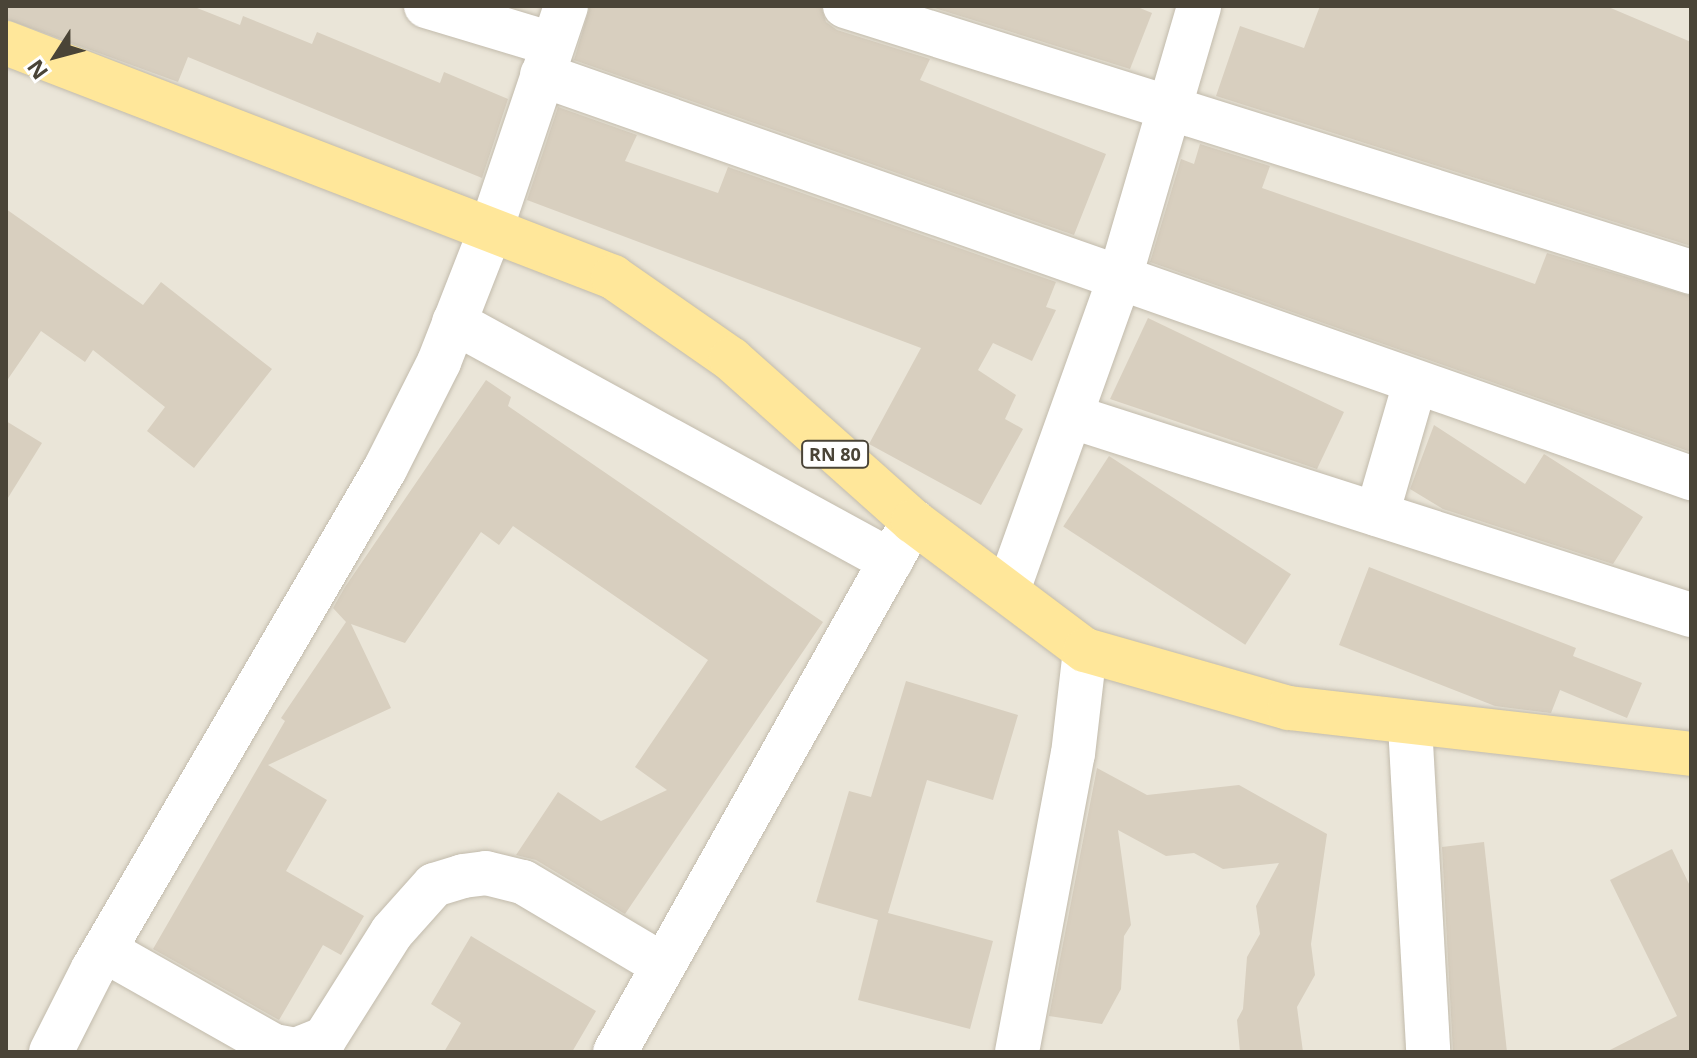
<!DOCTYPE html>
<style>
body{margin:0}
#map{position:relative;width:1697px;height:1058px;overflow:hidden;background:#f6f3ea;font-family:"Open Sans",sans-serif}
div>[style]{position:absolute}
.residential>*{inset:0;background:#eae5d8;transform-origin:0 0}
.building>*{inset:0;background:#d8cfbf;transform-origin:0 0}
.roads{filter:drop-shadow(0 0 2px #c2bbac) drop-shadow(0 0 2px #c2bbac)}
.minor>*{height:44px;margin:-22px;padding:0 22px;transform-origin:22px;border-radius:22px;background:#fff}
.major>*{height:44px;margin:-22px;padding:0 22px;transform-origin:22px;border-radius:22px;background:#ffe79a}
span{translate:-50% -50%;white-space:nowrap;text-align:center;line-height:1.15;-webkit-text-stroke:6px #fff;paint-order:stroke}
.shield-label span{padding:2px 6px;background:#fff;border:2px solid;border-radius:6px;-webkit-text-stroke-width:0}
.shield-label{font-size:18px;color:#4a4437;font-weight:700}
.frame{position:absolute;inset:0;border:8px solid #4a4437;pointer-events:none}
.north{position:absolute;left:16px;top:16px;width:80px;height:80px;-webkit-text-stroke:6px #fff;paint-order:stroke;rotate:234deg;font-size:22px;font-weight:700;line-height:32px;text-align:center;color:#4a4437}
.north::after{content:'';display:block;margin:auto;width:28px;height:36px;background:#4a4437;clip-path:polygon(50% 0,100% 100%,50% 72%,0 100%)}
</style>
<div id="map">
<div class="residential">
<div style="left:6px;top:6px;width:1685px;height:1046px"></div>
</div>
<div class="building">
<div style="clip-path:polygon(6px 6px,192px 6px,240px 25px,243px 16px,312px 44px,317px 32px,440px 83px,444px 72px,508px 99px,482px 178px,188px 57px,178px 82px,6px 19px)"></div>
<div style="clip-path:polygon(590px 6px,821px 6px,826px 22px,837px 30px,930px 59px,920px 80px,1106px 154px,1074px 235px,574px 60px)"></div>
<div style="clip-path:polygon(928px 6px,1135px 6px,1152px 13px,1130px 69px)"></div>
<div style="clip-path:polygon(1320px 6px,1606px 6px,1691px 42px,1691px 246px,1216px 96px,1240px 26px,1304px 48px)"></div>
<div style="clip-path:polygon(558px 107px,637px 135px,625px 161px,718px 193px,728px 167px,1056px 282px,1046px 307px,1056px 310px,1032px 361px,993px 343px,978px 370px,1016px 395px,1005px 419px,1023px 429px,981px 505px,869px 444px,921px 348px,527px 200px)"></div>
<div style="clip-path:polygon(1200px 144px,1270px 166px,1262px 188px,1535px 284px,1547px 253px,1691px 296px,1691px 452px,1150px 262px,1181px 159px,1194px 164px)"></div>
<div style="clip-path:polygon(6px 209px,143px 305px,161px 282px,272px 369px,194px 468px,147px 431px,165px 407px,93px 350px,85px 362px,41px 331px,6px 382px)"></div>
<div style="clip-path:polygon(1148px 318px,1344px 412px,1317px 469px,1110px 399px)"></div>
<div style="clip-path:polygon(486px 380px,511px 397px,508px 406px,823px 622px,625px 914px,536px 860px,516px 855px,558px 792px,601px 821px,667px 790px,635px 767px,708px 660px,513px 526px,499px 545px,481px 532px,405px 643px,351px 624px,391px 708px,268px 765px,327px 800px,286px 871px,364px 916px,341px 955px,323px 945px,279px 1020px,153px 949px,285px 721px,281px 718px,346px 622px,333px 608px,345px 587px)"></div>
<div style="clip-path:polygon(6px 421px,42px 443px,6px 501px)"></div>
<div style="clip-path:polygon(1434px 425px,1525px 484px,1544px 454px,1643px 517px,1613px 564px,1443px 509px,1410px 489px)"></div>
<div style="left:1109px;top:456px;width:217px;height:84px;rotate:33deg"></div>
<div style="clip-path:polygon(1369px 567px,1576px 648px,1573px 656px,1642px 683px,1627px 718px,1560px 690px,1551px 713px,1495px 706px,1339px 645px)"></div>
<div style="clip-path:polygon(906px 681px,1018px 715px,993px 800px,927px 780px,888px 913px,993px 941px,970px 1029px,858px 1000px,878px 920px,816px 902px,849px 791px,871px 797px)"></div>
<div style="clip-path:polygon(1097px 768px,1147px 795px,1239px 785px,1327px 834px,1311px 944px,1315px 975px,1297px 1007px,1303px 1052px,1240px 1052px,1237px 1020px,1243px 1009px,1247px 957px,1260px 934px,1256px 906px,1279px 863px,1223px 869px,1194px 853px,1166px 856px,1118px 830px,1131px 925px,1124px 936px,1121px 989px,1102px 1024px,1049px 1016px)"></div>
<div style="clip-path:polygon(1484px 842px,1507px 1052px,1453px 1052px,1442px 847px)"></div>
<div style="clip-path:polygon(1672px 849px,1691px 888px,1691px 1052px,1606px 1052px,1677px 1016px,1610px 880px)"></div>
<div style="clip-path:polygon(471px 936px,596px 1011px,572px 1052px,444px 1052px,461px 1023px,431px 1004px)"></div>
</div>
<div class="roads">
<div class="minor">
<div style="left:426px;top:6px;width:132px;rotate:16.8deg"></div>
<div style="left:845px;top:6px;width:887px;rotate:17.45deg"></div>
<div style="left:542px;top:75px;width:1218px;rotate:19.33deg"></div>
<div style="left:454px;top:322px;width:498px;rotate:28.7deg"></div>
<div style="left:1073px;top:417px;width:649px;rotate:17.76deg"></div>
<div style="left:1377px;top:514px;width:136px;rotate:-73.8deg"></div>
<div style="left:1008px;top:590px;width:332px;rotate:-70.3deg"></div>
<div style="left:1120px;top:277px;width:282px;rotate:-73.7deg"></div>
<div style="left:1410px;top:725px;width:327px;rotate:86.8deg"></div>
<div style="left:104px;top:950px;width:195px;rotate:29.5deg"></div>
<div style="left:274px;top:1046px;width:22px;rotate:10deg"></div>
<div style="left:296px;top:1050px;width:31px;rotate:-22deg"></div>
<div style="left:325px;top:1038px;width:125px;rotate:-57.7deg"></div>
<div style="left:392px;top:932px;width:63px;rotate:-48.2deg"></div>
<div style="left:434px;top:885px;width:30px;rotate:-17deg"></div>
<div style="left:463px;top:876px;width:23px;rotate:-7deg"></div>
<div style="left:486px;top:873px;width:38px;rotate:14deg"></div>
<div style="left:523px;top:882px;width:163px;rotate:30.7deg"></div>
<div style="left:51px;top:1052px;width:93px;rotate:-63.2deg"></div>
<div style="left:93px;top:969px;width:579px;rotate:-59.72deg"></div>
<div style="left:385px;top:469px;width:120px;rotate:-63.2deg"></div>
<div style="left:439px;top:362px;width:140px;rotate:-68.6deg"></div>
<div style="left:490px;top:232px;width:238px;rotate:-71.4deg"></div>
<div style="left:615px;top:1052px;width:609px;rotate:-60.7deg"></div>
<div style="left:1017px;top:1052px;width:303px;rotate:-79.4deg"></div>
<div style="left:1073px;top:754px;width:105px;rotate:-83.4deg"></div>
</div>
<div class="major">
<div style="left:6px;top:43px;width:651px;rotate:21.08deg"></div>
<div style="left:613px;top:277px;width:144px;rotate:34.8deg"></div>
<div style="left:731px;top:359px;width:244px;rotate:41.7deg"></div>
<div style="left:913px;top:521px;width:215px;rotate:36.9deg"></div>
<div style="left:1085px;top:650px;width:212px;rotate:15.9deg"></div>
<div style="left:1289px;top:708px;width:405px;rotate:6.5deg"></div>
</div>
</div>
<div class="shield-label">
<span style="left:835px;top:454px">RN 80</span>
</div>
<div class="frame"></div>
<div class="north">N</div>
</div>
